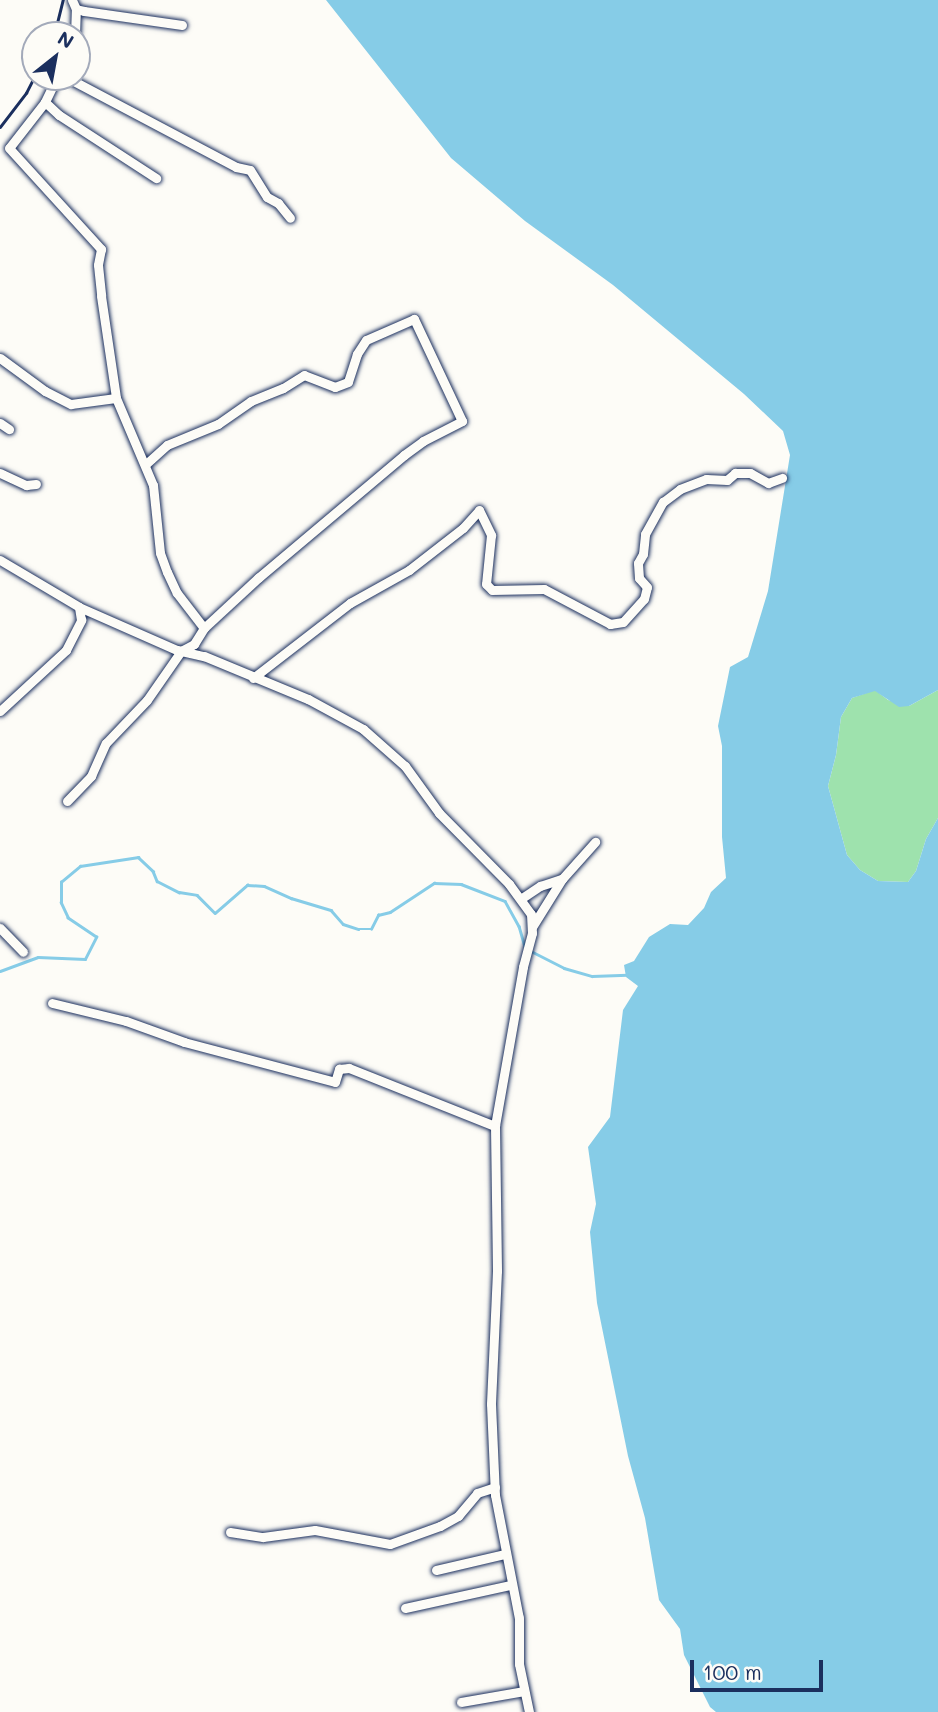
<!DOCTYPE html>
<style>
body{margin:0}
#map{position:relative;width:938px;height:1712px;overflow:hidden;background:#fdfcf7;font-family:Mali,sans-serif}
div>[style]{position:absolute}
.green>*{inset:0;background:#9ee2ad}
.water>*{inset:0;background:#86cce7}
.stream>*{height:2.5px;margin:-1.25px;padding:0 1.25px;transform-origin:1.25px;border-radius:1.25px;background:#86cce7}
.roads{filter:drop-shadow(0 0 2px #1b2f5e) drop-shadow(0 0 2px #1b2f5e)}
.minor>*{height:9px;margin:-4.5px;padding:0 4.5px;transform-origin:4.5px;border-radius:4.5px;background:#fdfcf7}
.rail>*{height:2.5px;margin:-1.25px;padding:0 1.25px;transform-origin:1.25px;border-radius:1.25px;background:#1b2f5e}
span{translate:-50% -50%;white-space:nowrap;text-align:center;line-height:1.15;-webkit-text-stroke:5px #fdfcf7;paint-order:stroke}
.north{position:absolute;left:21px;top:21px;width:70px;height:70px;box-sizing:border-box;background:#fdfcf7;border:2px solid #a3aaba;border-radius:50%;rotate:31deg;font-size:19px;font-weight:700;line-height:28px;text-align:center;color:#1b2f5e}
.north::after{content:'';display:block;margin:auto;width:24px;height:32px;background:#1b2f5e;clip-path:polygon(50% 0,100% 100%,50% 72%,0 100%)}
.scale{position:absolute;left:690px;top:1660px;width:133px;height:32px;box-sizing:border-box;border:4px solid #1b2f5e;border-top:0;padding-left:9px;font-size:21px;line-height:24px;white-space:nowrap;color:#1b2f5e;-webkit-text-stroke:5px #fdfcf7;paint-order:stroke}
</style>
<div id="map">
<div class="green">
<div style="clip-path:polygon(875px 690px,888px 700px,909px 706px,938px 690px,938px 818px,926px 839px,916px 871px,908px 882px,878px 881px,860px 870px,847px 855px,828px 786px,836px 755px,841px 717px,852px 698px)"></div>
</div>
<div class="water">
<div style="clip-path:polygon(326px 0,938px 0,938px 690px,909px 706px,899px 707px,875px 691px,852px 698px,841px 717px,836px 755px,828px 786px,847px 855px,860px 870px,878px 881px,908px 882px,916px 871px,926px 839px,938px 818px,938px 1712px,716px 1712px,710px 1707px,684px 1655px,680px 1629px,659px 1600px,645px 1518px,628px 1456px,597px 1303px,590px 1232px,596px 1204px,588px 1147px,610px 1117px,623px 1010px,638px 986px,626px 977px,624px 965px,634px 961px,649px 937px,670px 924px,688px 925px,704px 908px,711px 892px,726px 878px,722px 837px,722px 746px,718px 726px,730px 667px,748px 657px,768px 591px,790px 455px,783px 431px,744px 394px,613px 285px,525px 221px,451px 158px)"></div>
</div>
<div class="stream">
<div style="left:531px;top:951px;width:37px;rotate:27deg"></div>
<div style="left:564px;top:968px;width:29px;rotate:16deg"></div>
<div style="left:592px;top:976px;width:35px;rotate:-2deg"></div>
<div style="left:0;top:971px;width:40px;rotate:-20.2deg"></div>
<div style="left:38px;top:957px;width:47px;rotate:2.4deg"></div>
<div style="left:85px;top:959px;width:25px;rotate:-63deg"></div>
<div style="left:96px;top:937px;width:34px;rotate:-146deg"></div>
<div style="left:68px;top:918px;width:17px;rotate:-115deg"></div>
<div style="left:61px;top:903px;width:21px;rotate:-90deg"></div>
<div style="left:61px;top:882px;width:25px;rotate:-40deg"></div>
<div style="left:80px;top:866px;width:59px;rotate:-8.8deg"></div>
<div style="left:138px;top:857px;width:21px;rotate:43deg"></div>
<div style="left:153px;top:871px;width:11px;rotate:68deg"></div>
<div style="left:157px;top:881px;width:25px;rotate:27deg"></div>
<div style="left:179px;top:892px;width:18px;rotate:9deg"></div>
<div style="left:197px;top:895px;width:25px;rotate:45deg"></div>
<div style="left:215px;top:913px;width:43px;rotate:-41.2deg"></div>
<div style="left:247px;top:885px;width:17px;rotate:3deg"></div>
<div style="left:264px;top:886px;width:30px;rotate:24deg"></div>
<div style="left:291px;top:898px;width:42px;rotate:16.7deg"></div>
<div style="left:331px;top:910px;width:18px;rotate:49deg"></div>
<div style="left:343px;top:924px;width:16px;rotate:18deg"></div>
<div style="left:358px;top:929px;width:13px"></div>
<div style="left:371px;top:929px;width:16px;rotate:-63deg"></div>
<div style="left:378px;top:915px;width:12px;rotate:-14deg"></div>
<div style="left:390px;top:912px;width:53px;rotate:-33.4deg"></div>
<div style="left:434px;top:883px;width:27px;rotate:2deg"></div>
<div style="left:461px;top:884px;width:47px;rotate:21.1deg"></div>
<div style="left:505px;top:901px;width:29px;rotate:61deg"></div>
<div style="left:519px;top:926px;width:22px;rotate:74deg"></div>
</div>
<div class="roads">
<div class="minor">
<div style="left:72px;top:0;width:10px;rotate:66deg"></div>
<div style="left:76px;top:9px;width:8px;rotate:14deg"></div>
<div style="left:84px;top:11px;width:99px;rotate:8.1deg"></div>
<div style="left:75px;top:35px;width:26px;rotate:-88deg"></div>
<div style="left:57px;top:77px;width:28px;rotate:116deg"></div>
<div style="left:45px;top:102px;width:58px;rotate:128deg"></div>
<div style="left:9px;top:148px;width:137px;rotate:47.7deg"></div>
<div style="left:101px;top:249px;width:16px;rotate:101deg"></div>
<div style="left:98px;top:265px;width:31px;rotate:84deg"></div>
<div style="left:101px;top:296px;width:103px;rotate:81.6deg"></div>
<div style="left:116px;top:398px;width:95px;rotate:67deg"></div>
<div style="left:153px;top:485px;width:68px;rotate:84.1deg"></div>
<div style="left:160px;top:553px;width:20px;rotate:70deg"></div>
<div style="left:167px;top:572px;width:23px;rotate:65deg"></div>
<div style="left:177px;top:593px;width:44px;rotate:52.4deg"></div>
<div style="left:66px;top:77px;width:192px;rotate:27.9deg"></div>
<div style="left:236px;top:167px;width:14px;rotate:12deg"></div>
<div style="left:250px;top:170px;width:32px;rotate:58deg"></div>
<div style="left:267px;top:197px;width:13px;rotate:29deg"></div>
<div style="left:278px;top:203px;width:19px;rotate:51deg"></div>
<div style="left:45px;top:102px;width:19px;rotate:43deg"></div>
<div style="left:59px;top:115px;width:116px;rotate:33deg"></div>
<div style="left:0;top:358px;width:56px;rotate:36.3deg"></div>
<div style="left:45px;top:391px;width:29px;rotate:27deg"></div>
<div style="left:71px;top:404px;width:45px;rotate:-7.6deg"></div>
<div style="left:0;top:423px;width:11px;rotate:34deg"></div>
<div style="left:0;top:473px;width:29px;rotate:25deg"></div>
<div style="left:26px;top:485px;width:10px;rotate:-6deg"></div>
<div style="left:0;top:560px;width:92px;rotate:30.7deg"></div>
<div style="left:79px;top:607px;width:107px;rotate:23.7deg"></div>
<div style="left:177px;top:650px;width:28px;rotate:13deg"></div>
<div style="left:204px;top:656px;width:113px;rotate:22.5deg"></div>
<div style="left:308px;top:699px;width:63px;rotate:28.6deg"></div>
<div style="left:363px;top:729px;width:56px;rotate:41.4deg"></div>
<div style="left:405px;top:766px;width:58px;rotate:54.1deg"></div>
<div style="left:439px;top:813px;width:100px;rotate:45.4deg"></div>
<div style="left:509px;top:884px;width:37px;rotate:54deg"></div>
<div style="left:531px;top:914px;width:19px;rotate:87deg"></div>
<div style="left:532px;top:933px;width:35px;rotate:105deg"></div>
<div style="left:523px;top:967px;width:161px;rotate:100deg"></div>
<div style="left:495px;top:1126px;width:145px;rotate:89.2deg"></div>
<div style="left:497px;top:1271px;width:133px;rotate:92.6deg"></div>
<div style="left:491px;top:1404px;width:91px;rotate:87.5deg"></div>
<div style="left:495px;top:1495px;width:125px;rotate:79deg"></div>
<div style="left:519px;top:1618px;width:46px;rotate:90deg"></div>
<div style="left:519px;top:1664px;width:49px;rotate:78.2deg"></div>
<div style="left:253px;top:678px;width:123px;rotate:-37.7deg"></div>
<div style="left:350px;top:603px;width:68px;rotate:-29.2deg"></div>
<div style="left:409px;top:570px;width:68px;rotate:-37.9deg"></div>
<div style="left:463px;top:528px;width:24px;rotate:-48deg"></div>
<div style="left:479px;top:510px;width:28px;rotate:64deg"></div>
<div style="left:491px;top:535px;width:49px;rotate:95.8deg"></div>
<div style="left:486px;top:584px;width:8px;rotate:45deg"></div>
<div style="left:492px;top:590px;width:52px;rotate:-1.1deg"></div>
<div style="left:544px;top:589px;width:75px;rotate:27.9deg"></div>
<div style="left:610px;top:624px;width:13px;rotate:-9deg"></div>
<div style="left:623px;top:622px;width:31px;rotate:-48deg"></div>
<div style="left:644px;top:599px;width:12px;rotate:-76deg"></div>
<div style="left:647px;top:587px;width:12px;rotate:-132deg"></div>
<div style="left:639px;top:578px;width:15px;rotate:-94deg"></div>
<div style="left:638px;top:563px;width:10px;rotate:-61deg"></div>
<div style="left:643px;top:554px;width:20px;rotate:-84deg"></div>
<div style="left:645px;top:534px;width:37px;rotate:-61deg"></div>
<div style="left:663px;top:502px;width:21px;rotate:-37deg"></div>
<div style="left:680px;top:489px;width:28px;rotate:-21deg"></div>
<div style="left:706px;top:479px;width:21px;rotate:3deg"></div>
<div style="left:727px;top:480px;width:11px;rotate:-41deg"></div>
<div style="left:735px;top:473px;width:15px"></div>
<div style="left:750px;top:473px;width:21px;rotate:29deg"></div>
<div style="left:768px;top:483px;width:15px;rotate:-20deg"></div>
<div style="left:0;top:711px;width:90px;rotate:-42.7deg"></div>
<div style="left:66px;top:650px;width:34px;rotate:-63deg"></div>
<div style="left:81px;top:620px;width:13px;rotate:-99deg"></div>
<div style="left:67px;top:801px;width:35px;rotate:-46deg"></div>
<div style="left:91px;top:776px;width:36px;rotate:-66deg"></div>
<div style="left:106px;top:743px;width:59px;rotate:-46.4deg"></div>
<div style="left:147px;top:700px;width:60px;rotate:-55.2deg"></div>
<div style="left:181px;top:651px;width:15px;rotate:-28deg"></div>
<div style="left:194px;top:644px;width:19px;rotate:-58deg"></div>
<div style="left:204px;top:628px;width:74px;rotate:-42.8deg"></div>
<div style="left:258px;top:578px;width:191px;rotate:-40.1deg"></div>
<div style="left:404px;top:455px;width:24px;rotate:-36deg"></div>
<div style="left:423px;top:441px;width:44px;rotate:-27.1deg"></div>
<div style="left:462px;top:421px;width:113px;rotate:-115.2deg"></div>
<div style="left:414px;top:319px;width:52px;rotate:156.4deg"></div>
<div style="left:366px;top:340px;width:17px;rotate:123deg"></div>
<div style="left:357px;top:354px;width:29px;rotate:108deg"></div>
<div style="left:348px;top:382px;width:14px;rotate:159deg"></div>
<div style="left:335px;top:387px;width:33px;rotate:-159deg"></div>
<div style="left:304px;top:375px;width:25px;rotate:148deg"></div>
<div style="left:283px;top:388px;width:35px;rotate:158deg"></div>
<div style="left:251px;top:401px;width:40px;rotate:145.1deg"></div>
<div style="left:218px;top:424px;width:55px;rotate:157.6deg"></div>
<div style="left:167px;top:445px;width:28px;rotate:138deg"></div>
<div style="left:522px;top:898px;width:22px;rotate:-34deg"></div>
<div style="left:540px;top:886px;width:23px;rotate:-18deg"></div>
<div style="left:532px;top:927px;width:57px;rotate:-58deg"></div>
<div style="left:562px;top:879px;width:50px;rotate:-48.3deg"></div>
<div style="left:0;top:928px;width:33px;rotate:46deg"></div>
<div style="left:52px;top:1003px;width:76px;rotate:13.7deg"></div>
<div style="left:126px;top:1021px;width:62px;rotate:19.9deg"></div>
<div style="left:184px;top:1042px;width:156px;rotate:14.8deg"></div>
<div style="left:335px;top:1082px;width:14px;rotate:-73deg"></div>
<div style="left:339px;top:1069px;width:10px;rotate:-6deg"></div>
<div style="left:349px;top:1068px;width:157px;rotate:21.7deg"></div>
<div style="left:230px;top:1532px;width:33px;rotate:9deg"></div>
<div style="left:263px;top:1537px;width:52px;rotate:-7.7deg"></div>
<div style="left:315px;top:1530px;width:76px;rotate:10.6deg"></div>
<div style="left:390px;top:1544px;width:53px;rotate:-19.8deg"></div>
<div style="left:440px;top:1526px;width:21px;rotate:-29deg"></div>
<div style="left:458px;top:1516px;width:30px;rotate:-50deg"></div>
<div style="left:477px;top:1493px;width:19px;rotate:-18deg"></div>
<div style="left:436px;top:1570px;width:71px;rotate:-13.1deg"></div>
<div style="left:405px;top:1608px;width:107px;rotate:-12.4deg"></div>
<div style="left:461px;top:1702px;width:64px;rotate:-9.9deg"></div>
</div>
</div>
<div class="rail">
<div style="left:54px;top:35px;width:36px;rotate:-76deg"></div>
<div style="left:0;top:127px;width:43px;rotate:-52.6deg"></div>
<div style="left:26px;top:93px;width:20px;rotate:-63deg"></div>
</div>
<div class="north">N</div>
<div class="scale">100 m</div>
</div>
